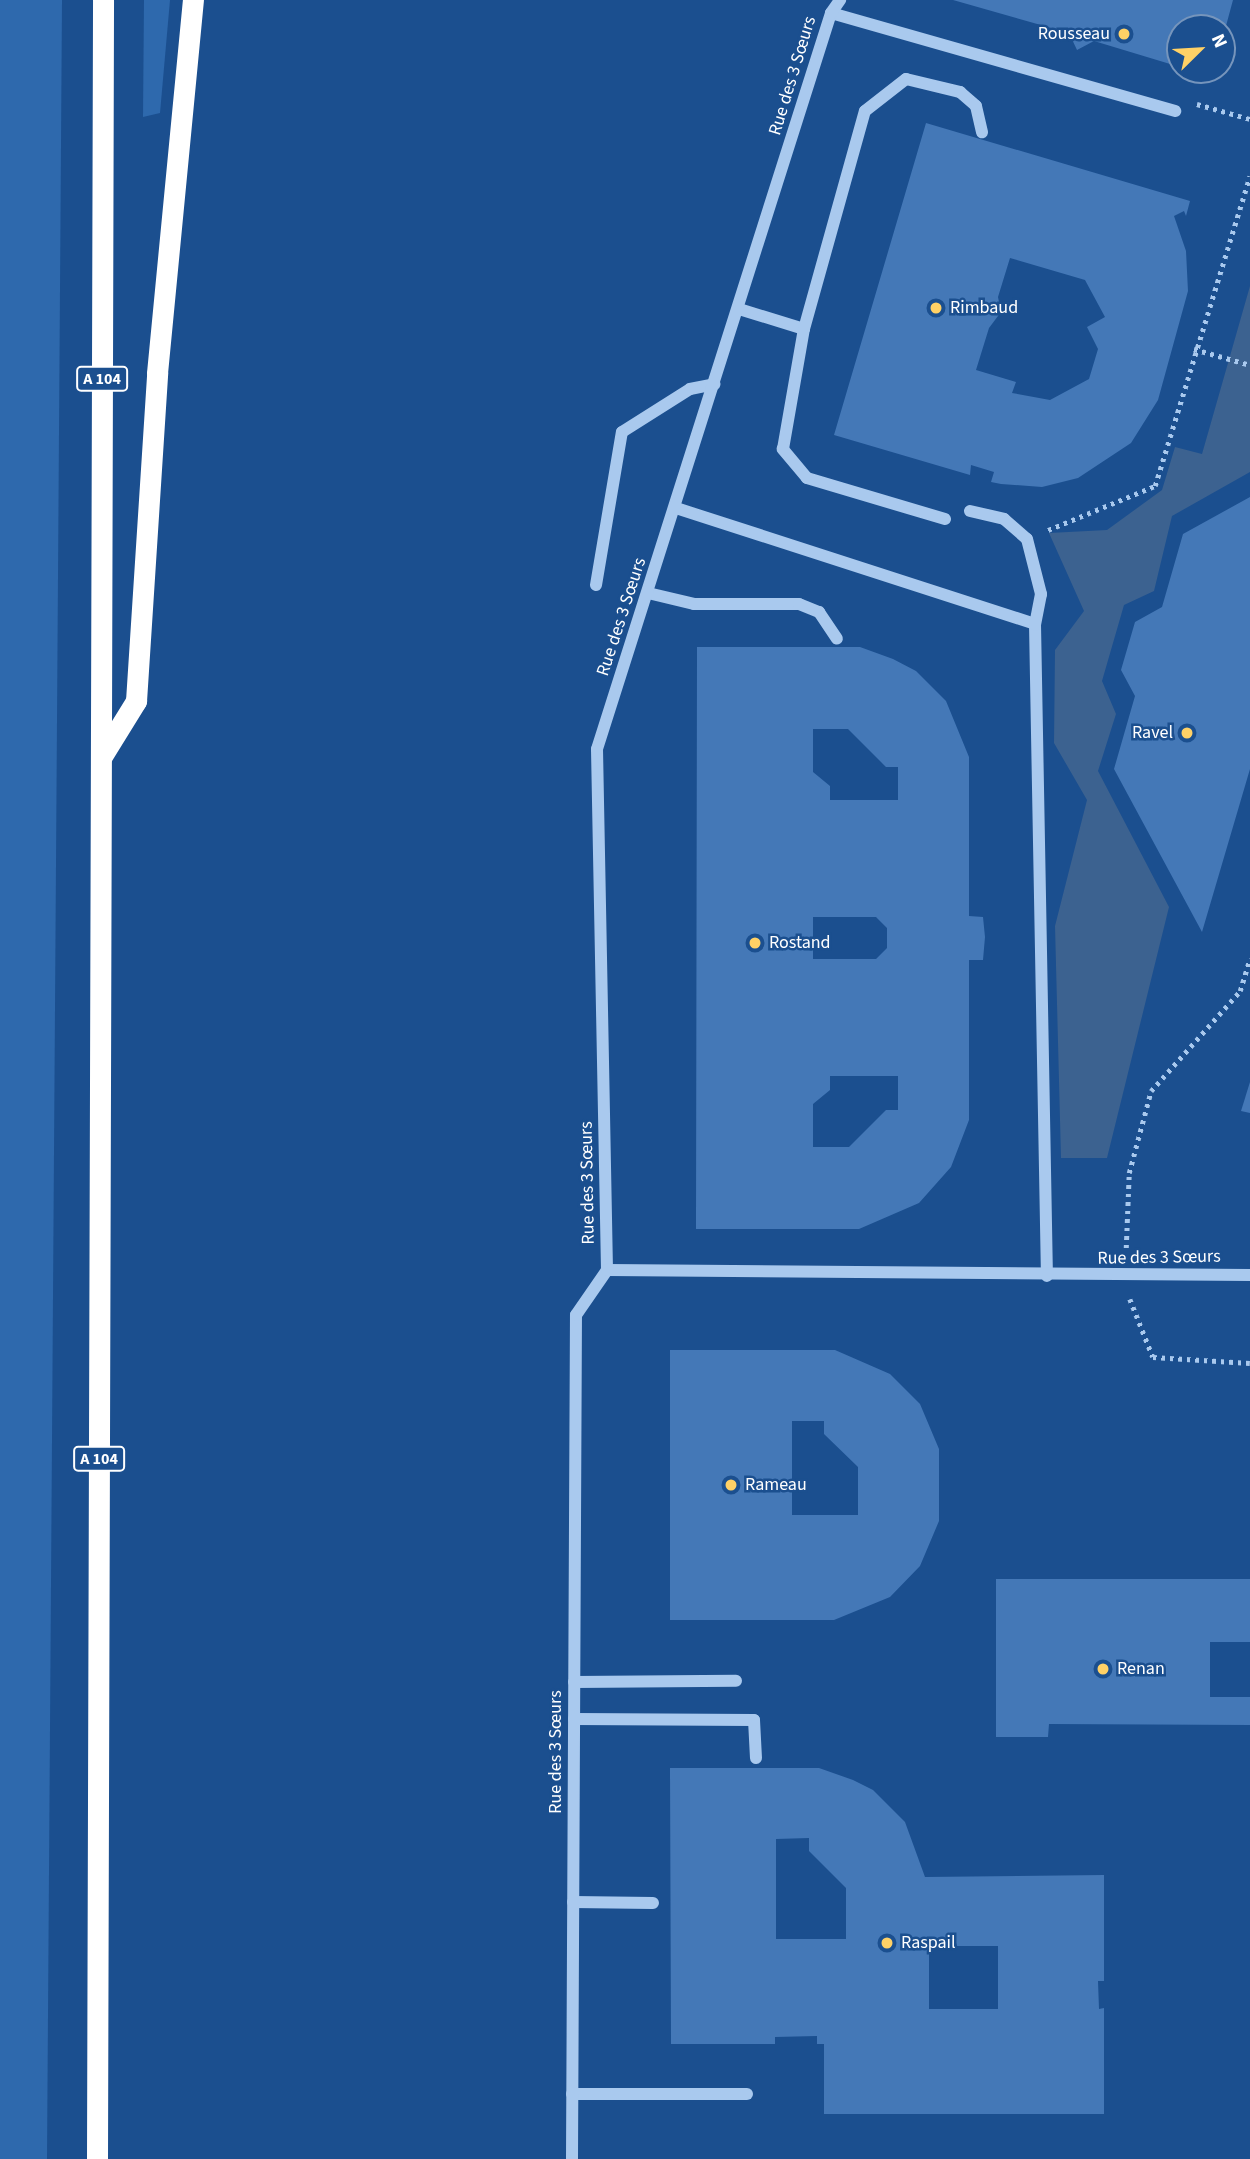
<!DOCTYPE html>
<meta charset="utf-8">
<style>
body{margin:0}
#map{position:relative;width:1250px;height:2159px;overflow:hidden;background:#1b4f8f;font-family:"Source Sans 3",sans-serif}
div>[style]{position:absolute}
.green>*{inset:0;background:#2e69ad}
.water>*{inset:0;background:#3c6290}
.building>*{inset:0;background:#4478b7}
.path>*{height:4.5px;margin-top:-2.25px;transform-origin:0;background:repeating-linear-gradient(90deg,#a9c9ee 0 3.5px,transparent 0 8.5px)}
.minor>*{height:12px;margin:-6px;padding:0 6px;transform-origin:6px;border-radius:6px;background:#a9c9ee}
.highway>*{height:21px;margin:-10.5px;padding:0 10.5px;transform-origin:10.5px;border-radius:10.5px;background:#fff}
.dots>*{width:19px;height:19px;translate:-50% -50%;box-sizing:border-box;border:4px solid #1b4f8f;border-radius:50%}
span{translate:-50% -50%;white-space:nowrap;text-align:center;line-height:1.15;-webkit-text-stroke:5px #1b4f8f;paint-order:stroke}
.shield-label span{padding:2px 5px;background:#1b4f8f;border:2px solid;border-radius:5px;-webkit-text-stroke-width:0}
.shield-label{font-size:16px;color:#fff;font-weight:700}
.poi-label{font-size:18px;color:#fff}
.right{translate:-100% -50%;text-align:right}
.left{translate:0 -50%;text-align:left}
.street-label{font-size:18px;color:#fff}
.north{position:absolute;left:1166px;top:14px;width:70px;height:70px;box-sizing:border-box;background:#1b4f8f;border:2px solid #7695bc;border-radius:50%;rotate:66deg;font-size:19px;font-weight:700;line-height:28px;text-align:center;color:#fff}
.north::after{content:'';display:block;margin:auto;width:24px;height:32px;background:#ffd166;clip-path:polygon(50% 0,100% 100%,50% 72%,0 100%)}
</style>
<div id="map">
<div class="green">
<div style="clip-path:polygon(0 0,62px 0,47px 2159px,0 2159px)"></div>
<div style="clip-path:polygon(144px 0,170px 0,160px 113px,143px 117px)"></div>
</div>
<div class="water">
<div style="clip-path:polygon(1250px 286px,1250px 472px,1172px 516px,1154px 591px,1124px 605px,1102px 681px,1116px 714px,1098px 771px,1169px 907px,1107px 1158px,1061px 1158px,1055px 926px,1087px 800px,1054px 743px,1055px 650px,1084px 611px,1049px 533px,1107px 530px,1162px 490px,1175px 447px,1202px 454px)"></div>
</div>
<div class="building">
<div style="clip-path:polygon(953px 0,1233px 0,1223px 37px,1222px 28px,1180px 28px,1180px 67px,1094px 41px,1077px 50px,1069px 33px)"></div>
<div style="clip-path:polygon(evenodd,926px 123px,1190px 201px,1186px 216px,1184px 211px,1174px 216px,1186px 251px,1188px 291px,1158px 400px,1131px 443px,1078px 478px,1042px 487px,1001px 484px,991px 482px,994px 472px,971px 465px,970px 475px,834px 435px,926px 123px,1010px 258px,1085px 280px,1105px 317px,1087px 327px,1098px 349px,1089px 379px,1050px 400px,1012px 393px,1016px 382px,976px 370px,989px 328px,1001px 312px,998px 297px,1010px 258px)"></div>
<div style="clip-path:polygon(1250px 497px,1250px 769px,1202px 932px,1114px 769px,1135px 696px,1121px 670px,1135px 622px,1162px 607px,1183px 534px)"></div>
<div style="clip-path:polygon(evenodd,697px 647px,860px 647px,893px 659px,916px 671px,946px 701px,969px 757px,969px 916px,983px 917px,985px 937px,983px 960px,969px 960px,969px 1120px,951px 1167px,919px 1203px,859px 1229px,696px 1229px,697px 647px,813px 729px,848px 729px,886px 767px,898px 767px,898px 800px,830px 800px,830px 786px,813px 772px,813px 729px,697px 647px,813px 917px,876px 917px,887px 928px,887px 948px,876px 959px,813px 959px,813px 917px,697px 647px,830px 1076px,898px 1076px,898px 1110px,886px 1110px,849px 1147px,813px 1147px,813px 1104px,830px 1090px,830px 1076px)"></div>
<div style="clip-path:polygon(1250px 1082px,1250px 1113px,1241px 1111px)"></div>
<div style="clip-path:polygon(evenodd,670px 1350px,835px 1350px,890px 1374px,920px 1404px,939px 1449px,939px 1521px,920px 1566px,890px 1597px,834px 1620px,670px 1620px,670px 1350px,792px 1421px,824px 1421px,824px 1434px,858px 1467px,858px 1515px,792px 1515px,792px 1421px)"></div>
<div style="clip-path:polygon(996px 1579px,1250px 1579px,1250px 1642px,1210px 1642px,1210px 1697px,1250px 1697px,1250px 1725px,1049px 1724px,1048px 1737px,996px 1737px)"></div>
<div style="clip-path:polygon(evenodd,670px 1768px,819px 1768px,853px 1780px,873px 1790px,905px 1822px,925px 1877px,1104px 1875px,1104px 1981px,1098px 1981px,1099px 2009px,1104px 2008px,1104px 2114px,824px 2114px,824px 2044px,817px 2044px,817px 2036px,775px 2037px,775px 2044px,671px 2044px,670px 1768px,809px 1838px,809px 1851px,846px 1888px,846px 1939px,776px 1939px,776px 1839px,809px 1838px,670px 1768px,929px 1946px,998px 1946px,998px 2009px,929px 2009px,929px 1946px)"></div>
</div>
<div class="path">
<div style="left:1197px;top:104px;width:55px;rotate:15.8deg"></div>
<div style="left:1194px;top:349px;width:58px;rotate:15.9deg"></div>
<div style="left:1048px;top:530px;width:116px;rotate:-22.4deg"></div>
<div style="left:1155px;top:486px;width:324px;rotate:-73deg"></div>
<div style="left:1126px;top:1248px;width:75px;rotate:-87.7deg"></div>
<div style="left:1129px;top:1173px;width:85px;rotate:-75deg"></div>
<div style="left:1151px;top:1091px;width:134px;rotate:-48.3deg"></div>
<div style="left:1240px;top:991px;width:34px;rotate:-73deg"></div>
<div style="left:1130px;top:1299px;width:62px;rotate:68.4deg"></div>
<div style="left:1153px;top:1357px;width:97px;rotate:3.5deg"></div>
</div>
<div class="minor">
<div style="left:831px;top:13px;width:358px;rotate:15.9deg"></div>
<div style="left:739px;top:309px;width:68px;rotate:17.1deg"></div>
<div style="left:676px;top:508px;width:377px;rotate:17.9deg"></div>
<div style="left:1035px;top:624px;width:652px;rotate:88.95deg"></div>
<div style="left:970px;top:511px;width:35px;rotate:13deg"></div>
<div style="left:1004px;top:519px;width:30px;rotate:41deg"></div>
<div style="left:1027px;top:539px;width:57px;rotate:75.7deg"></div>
<div style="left:1041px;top:594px;width:31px;rotate:101deg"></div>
<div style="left:945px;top:519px;width:144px;rotate:-163.5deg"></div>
<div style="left:807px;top:478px;width:38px;rotate:-130deg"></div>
<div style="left:783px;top:449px;width:122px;rotate:-80.1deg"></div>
<div style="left:804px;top:329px;width:226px;rotate:-74.4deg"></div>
<div style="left:865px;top:111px;width:52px;rotate:-38deg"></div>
<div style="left:906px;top:79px;width:56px;rotate:13.5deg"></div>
<div style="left:960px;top:92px;width:21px;rotate:41deg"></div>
<div style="left:976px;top:106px;width:27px;rotate:77deg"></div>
<div style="left:596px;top:585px;width:155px;rotate:-80.4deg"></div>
<div style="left:622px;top:432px;width:80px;rotate:-32.3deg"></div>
<div style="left:690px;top:389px;width:25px;rotate:-11deg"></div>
<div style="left:648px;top:593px;width:47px;rotate:13.4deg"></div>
<div style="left:694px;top:604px;width:105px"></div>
<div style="left:799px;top:604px;width:22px;rotate:22deg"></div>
<div style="left:819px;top:612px;width:32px;rotate:56deg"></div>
<div style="left:607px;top:1270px;width:521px;rotate:-91.1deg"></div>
<div style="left:597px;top:749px;width:772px;rotate:-72.36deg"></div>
<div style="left:831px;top:13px;width:16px;rotate:-55deg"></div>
<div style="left:574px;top:1682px;width:162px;rotate:-0.4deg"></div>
<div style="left:574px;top:1719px;width:180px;rotate:0.3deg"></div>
<div style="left:754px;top:1720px;width:38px;rotate:87deg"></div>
<div style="left:573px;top:1902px;width:80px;rotate:0.7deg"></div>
<div style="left:572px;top:2094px;width:175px"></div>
<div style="left:572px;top:2159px;width:844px;rotate:-89.73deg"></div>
<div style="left:576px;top:1315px;width:55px;rotate:-55.4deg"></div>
<div style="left:607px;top:1270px;width:643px;rotate:0.45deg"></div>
</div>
<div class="highway">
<div style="left:102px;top:756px;width:65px;rotate:-58.3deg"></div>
<div style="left:136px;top:701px;width:329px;rotate:-86.3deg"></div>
<div style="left:157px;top:373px;width:375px;rotate:-84.5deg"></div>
<div style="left:97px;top:2159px;width:2159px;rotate:-89.84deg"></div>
</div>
<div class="dots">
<div style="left:1124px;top:34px;background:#ffd166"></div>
<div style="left:936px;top:308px;background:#ffd166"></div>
<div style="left:1187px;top:733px;background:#ffd166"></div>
<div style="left:755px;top:943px;background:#ffd166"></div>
<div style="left:731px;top:1485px;background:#ffd166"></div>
<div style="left:1103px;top:1669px;background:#ffd166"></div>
<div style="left:887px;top:1943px;background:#ffd166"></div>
</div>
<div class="shield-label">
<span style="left:102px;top:379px">A 104</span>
<span style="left:99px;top:1459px">A 104</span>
</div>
<div class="poi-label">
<span class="right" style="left:1110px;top:34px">Rousseau</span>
<span class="left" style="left:950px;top:308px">Rimbaud</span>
<span class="right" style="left:1173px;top:733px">Ravel</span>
<span class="left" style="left:769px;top:943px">Rostand</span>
<span class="left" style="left:745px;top:1485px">Rameau</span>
<span class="left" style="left:1117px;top:1669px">Renan</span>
<span class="left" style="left:901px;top:1943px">Raspail</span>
</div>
<div class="street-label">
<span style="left:793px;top:76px;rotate:-73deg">Rue des 3 Sœurs</span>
<span style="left:622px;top:617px;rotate:-72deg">Rue des 3 Sœurs</span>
<span style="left:588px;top:1183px;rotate:-91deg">Rue des 3 Sœurs</span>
<span style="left:1159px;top:1258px;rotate:-1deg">Rue des 3 Sœurs</span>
<span style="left:556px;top:1752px;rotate:-90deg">Rue des 3 Sœurs</span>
</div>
<div class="north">N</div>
</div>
